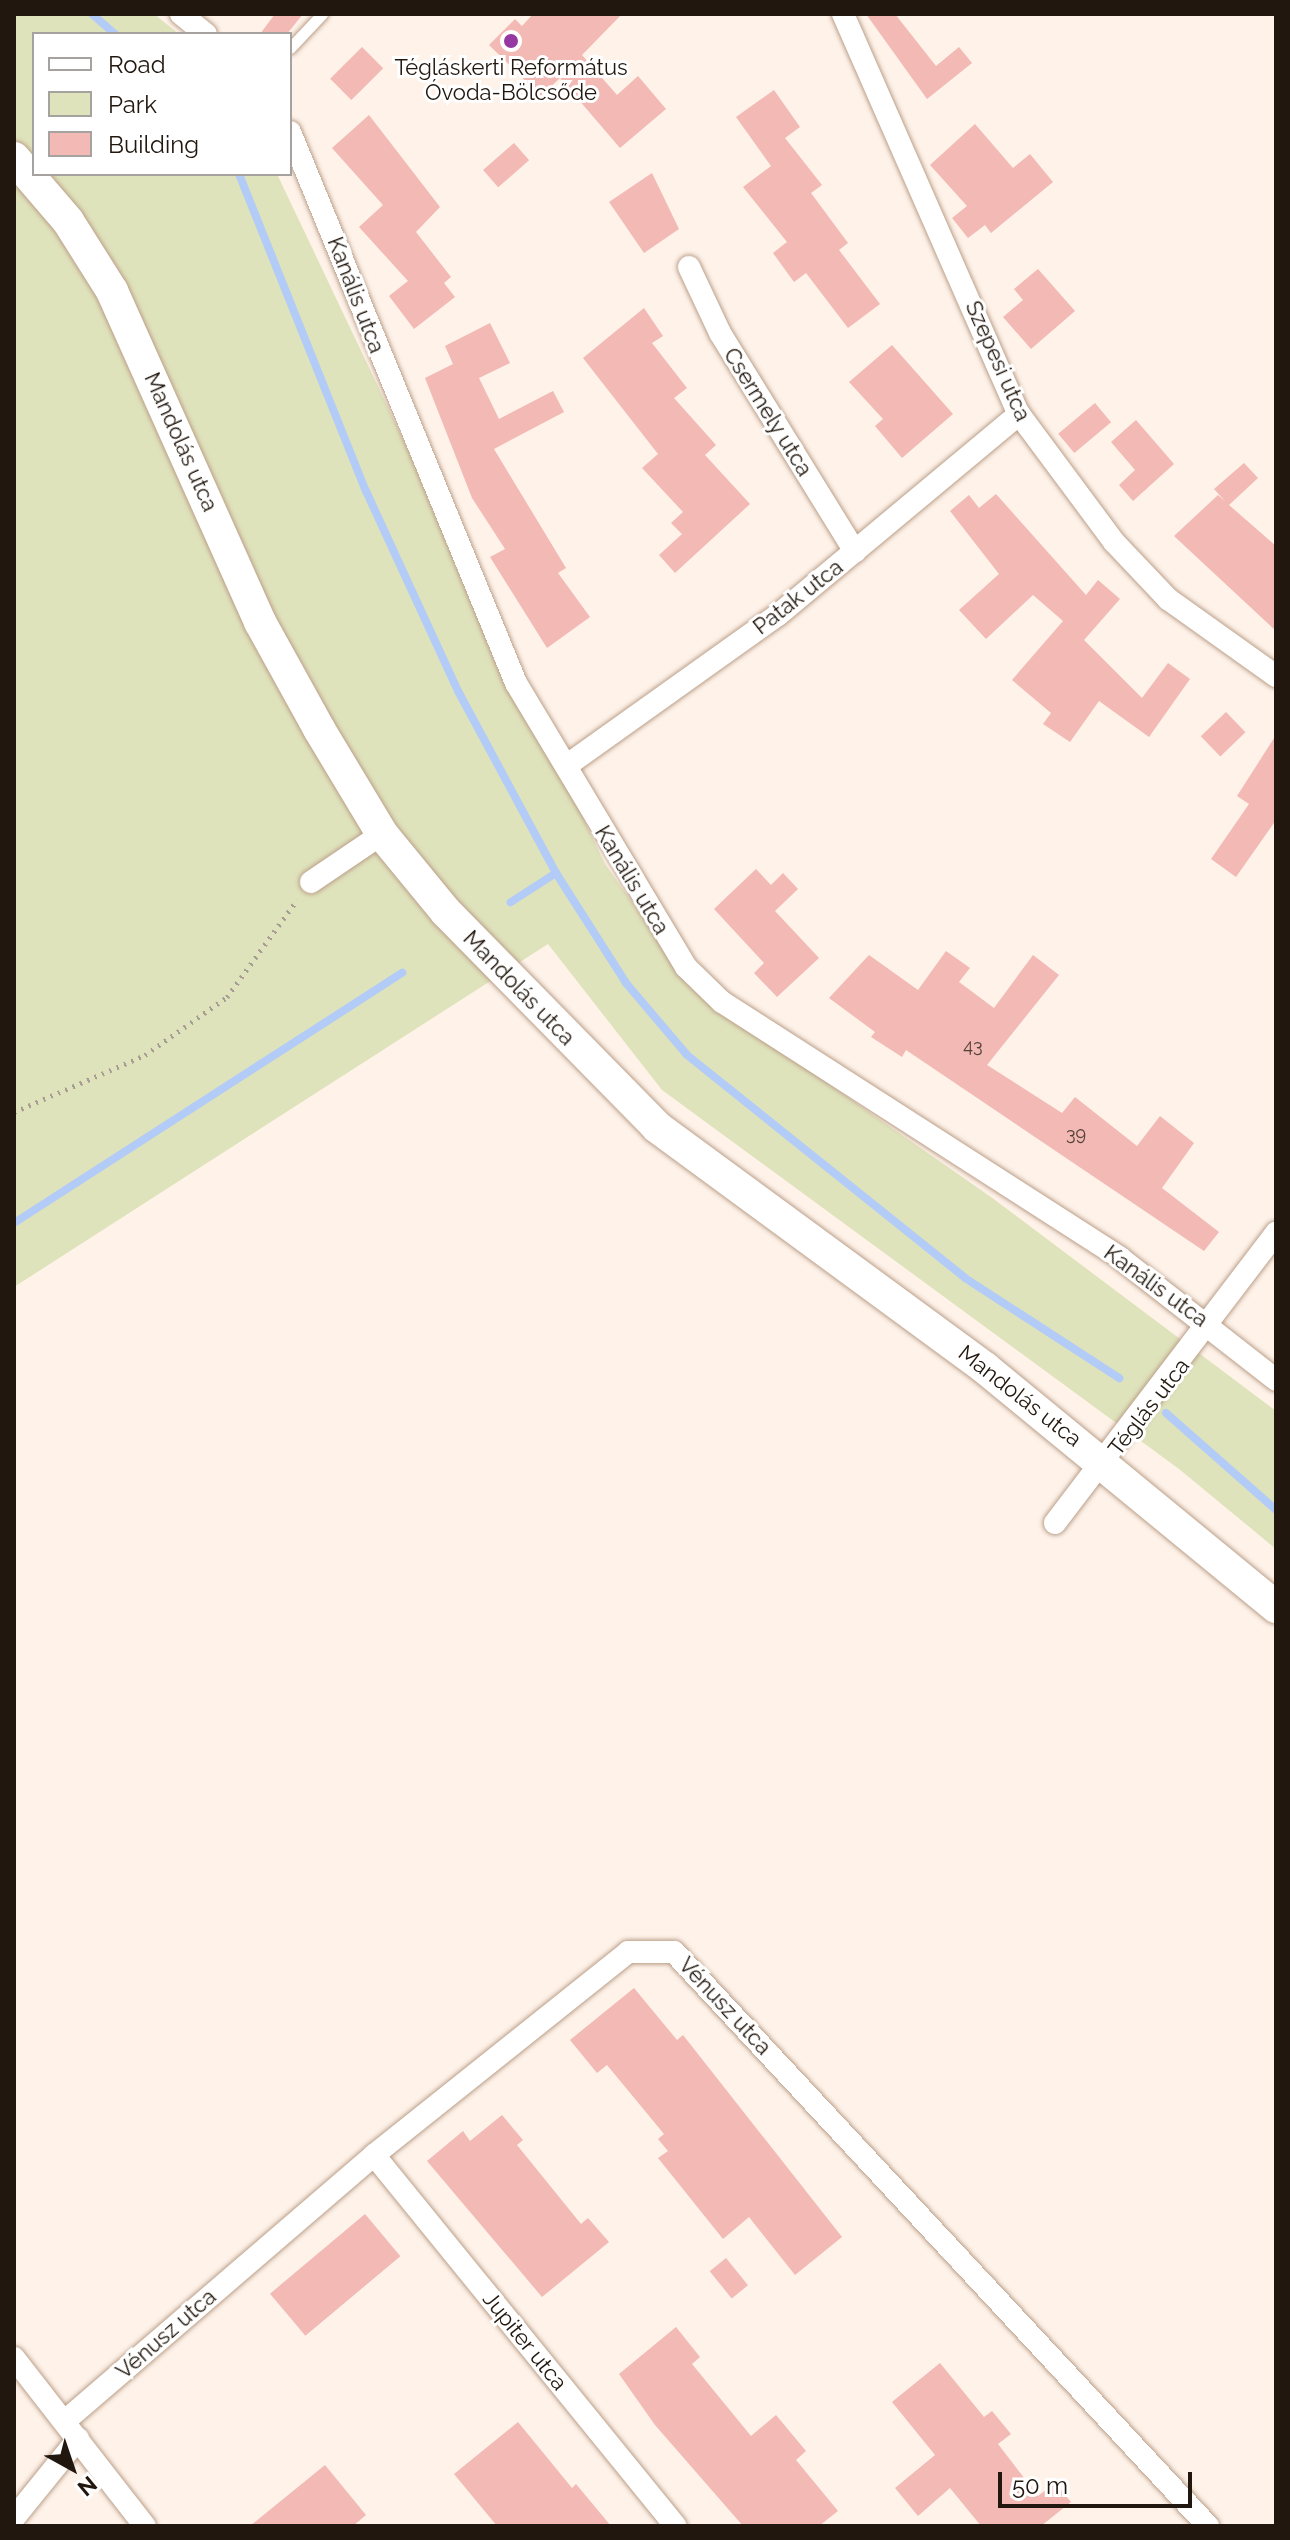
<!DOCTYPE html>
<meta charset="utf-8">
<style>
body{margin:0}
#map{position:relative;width:1290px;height:2540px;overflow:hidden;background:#fef2e9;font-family:Raleway,sans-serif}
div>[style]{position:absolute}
.green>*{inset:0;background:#dfe3bc}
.stream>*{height:8px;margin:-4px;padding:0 4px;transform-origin:4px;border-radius:4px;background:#b3cbf7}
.building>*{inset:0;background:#f2b9b5;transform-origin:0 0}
.path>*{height:5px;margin-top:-2.5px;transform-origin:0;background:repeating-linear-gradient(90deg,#a89c93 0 2px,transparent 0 8px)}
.roads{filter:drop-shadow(0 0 2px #bb9f89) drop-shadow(0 0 2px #bb9f89)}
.lane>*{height:11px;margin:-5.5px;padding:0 5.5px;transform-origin:5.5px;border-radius:5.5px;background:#fff}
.street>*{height:22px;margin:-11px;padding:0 11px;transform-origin:11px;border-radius:11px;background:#fff}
.secondary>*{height:32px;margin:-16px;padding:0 16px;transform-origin:16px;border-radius:16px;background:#fff}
.dots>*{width:22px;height:22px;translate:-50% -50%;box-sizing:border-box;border:4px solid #fff;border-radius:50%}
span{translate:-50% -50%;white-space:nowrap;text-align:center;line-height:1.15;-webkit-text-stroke:6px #fff;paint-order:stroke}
.number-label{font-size:18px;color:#554038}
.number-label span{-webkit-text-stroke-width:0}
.poi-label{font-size:22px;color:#21170e}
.street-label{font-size:22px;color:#21170e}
.frame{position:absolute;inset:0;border:16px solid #21170e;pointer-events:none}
.legend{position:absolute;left:32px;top:32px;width:260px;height:144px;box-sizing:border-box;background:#fff;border:2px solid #a6a29f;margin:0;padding:10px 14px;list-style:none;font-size:24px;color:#21170e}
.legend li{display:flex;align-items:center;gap:16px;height:40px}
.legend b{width:40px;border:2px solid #a6a29f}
.north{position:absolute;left:32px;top:2428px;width:80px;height:80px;-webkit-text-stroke:6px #fff;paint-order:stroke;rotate:140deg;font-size:22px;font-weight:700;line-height:32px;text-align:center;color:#21170e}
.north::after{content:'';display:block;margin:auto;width:28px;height:36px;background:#21170e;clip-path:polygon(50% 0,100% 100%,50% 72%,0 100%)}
.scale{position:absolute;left:998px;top:2472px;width:194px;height:36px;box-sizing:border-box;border:4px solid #21170e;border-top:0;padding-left:10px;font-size:24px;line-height:28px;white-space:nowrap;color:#21170e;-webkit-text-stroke:6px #fff;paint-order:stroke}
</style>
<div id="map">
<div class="green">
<div style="clip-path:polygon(14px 14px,154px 14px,179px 34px,34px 34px,34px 174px,277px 174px,605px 864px,696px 992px,991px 1197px,1276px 1411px,1276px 1549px,1179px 1469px,662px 1090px,548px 944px,14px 1287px)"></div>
</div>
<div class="stream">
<div style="left:92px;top:14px;width:30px;rotate:41deg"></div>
<div style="left:239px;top:174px;width:341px;rotate:68.2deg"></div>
<div style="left:366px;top:491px;width:220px;rotate:65.3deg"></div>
<div style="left:458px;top:691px;width:207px;rotate:61.7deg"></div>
<div style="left:556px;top:873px;width:54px;rotate:147.2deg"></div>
<div style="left:556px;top:873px;width:130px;rotate:57.5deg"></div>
<div style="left:626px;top:983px;width:94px;rotate:49.7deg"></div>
<div style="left:687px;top:1055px;width:356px;rotate:38.7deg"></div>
<div style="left:965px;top:1278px;width:184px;rotate:33deg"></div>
<div style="left:14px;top:1223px;width:462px;rotate:-32.8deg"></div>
<div style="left:1166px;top:1413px;width:147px;rotate:41.4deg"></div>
</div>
<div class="building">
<div style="clip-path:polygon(275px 14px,303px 14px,287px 34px,260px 34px)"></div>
<div style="clip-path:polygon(533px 14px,622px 14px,582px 55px,617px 95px,638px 76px,666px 109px,620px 148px,560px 78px,541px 96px,489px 45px,515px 19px,522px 26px)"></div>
<div style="clip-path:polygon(866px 14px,895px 14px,936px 66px,959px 47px,972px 63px,927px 99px)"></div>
<div style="left:362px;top:47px;width:30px;height:45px;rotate:45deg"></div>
<div style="clip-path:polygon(774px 90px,800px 127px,785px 138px,822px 185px,811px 193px,848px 243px,839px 250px,880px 304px,848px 328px,806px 273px,794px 282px,773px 253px,787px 242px,743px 187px,771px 166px,736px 117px)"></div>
<div style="clip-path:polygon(369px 115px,440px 207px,416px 232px,451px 277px,444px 283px,455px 297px,414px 329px,389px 296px,408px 281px,359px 227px,383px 205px,332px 148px)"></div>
<div style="clip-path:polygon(975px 124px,1013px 168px,1030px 154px,1053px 182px,991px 233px,985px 225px,968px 238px,952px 218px,967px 206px,930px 165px)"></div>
<div style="left:514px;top:143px;width:23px;height:41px;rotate:49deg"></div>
<div style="clip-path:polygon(652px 173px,679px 229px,644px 253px,609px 202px)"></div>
<div style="clip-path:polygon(1038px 269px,1075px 311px,1031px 349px,1003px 317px,1023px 300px,1014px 289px)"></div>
<div style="clip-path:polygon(644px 308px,663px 336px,652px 343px,687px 388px,674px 398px,716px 445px,705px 455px,750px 504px,675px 573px,659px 555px,682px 534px,671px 523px,683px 512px,642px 468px,658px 454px,583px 358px)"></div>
<div style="clip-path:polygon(490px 323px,510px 363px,479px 378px,499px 419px,553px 391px,564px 412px,494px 449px,566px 568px,558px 573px,590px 617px,547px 648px,490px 557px,505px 549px,472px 498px,425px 378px,453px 364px,445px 346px)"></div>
<div style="clip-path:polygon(892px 345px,953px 414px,902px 458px,875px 426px,883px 419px,849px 382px)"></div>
<div style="left:1095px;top:403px;width:25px;height:48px;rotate:50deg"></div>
<div style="clip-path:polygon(1136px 420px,1174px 464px,1133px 501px,1119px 485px,1135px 470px,1111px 442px)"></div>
<div style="clip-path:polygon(1244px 463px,1258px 478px,1229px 505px,1276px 546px,1276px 631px,1174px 536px,1218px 495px,1225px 501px,1214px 489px)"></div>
<div style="clip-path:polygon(996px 494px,1086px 595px,1098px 580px,1120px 599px,1084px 640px,1142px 698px,1168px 663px,1190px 679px,1149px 737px,1099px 701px,1070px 742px,1043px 724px,1051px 713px,1012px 680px,1063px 621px,1033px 595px,986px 639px,959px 610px,999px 574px,950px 511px,969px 495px,979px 508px)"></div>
<div style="left:1226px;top:712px;width:28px;height:35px;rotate:46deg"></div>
<div style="clip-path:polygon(1276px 735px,1276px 820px,1236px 877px,1211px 859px,1249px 804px,1237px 796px)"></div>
<div style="clip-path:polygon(756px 869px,771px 885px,783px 873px,798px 889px,775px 911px,819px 958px,777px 997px,754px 973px,764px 963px,714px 909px)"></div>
<div style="clip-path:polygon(946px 951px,970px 968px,959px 982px,994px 1008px,1033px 955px,1059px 975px,987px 1065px,1062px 1113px,1075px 1097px,1137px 1146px,1160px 1116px,1194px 1143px,1162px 1188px,1219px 1232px,1204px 1251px,906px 1050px,902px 1057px,871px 1037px,875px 1032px,829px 998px,869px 955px,918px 990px)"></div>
<div style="clip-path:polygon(634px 1988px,677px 2040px,683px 2035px,842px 2237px,795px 2275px,749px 2217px,723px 2239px,658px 2158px,668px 2151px,658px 2139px,664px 2134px,607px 2065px,597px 2073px,570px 2040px)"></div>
<div style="clip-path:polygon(502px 2115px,523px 2140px,517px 2145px,581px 2224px,588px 2218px,609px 2242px,542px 2297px,427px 2161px,463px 2131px,470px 2141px)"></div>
<div style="left:365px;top:2214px;width:55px;height:124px;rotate:50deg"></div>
<div style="left:726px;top:2258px;width:35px;height:21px;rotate:51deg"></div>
<div style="clip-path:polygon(676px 2327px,700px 2357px,692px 2364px,751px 2436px,776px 2415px,806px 2451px,796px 2460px,838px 2511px,819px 2526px,743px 2526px,655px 2425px,619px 2374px)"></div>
<div style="clip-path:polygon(940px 2363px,984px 2417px,992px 2411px,1011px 2434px,998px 2444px,1038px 2496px,1055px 2483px,1071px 2502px,1041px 2526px,981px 2526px,950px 2488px,918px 2516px,895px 2488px,935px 2455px,892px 2402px)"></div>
<div style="clip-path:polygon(518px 2422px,572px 2488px,576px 2484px,611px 2526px,497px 2526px,454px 2474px)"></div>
<div style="clip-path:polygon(325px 2465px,366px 2515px,353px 2526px,250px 2526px)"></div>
</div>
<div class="path">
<div style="left:14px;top:1112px;width:143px;rotate:-23.5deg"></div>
<div style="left:145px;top:1055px;width:100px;rotate:-35.3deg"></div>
<div style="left:227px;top:997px;width:120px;rotate:-54.2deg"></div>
</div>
<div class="roads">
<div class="lane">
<div style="left:290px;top:48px;width:47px;rotate:-46.7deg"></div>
</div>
<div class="street">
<div style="left:181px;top:14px;width:32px;rotate:39deg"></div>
<div style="left:843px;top:14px;width:437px;rotate:66.3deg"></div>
<div style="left:1019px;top:414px;width:159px;rotate:53.4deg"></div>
<div style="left:1114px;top:542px;width:79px;rotate:46.5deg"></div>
<div style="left:1168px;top:599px;width:133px;rotate:35.5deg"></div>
<div style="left:290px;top:132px;width:596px;rotate:67.7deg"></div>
<div style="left:516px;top:683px;width:331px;rotate:59.1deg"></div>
<div style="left:686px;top:967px;width:50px;rotate:44.2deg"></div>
<div style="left:722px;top:1002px;width:473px;rotate:32.7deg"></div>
<div style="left:1120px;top:1258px;width:198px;rotate:38deg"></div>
<div style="left:689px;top:267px;width:73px;rotate:64.8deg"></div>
<div style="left:720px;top:333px;width:257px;rotate:58.3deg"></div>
<div style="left:566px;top:766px;width:260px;rotate:-35.5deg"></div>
<div style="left:778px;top:615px;width:314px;rotate:-39.8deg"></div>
<div style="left:311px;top:882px;width:86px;rotate:-34.1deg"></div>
<div style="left:1055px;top:1523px;width:365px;rotate:-52.7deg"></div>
<div style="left:374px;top:2155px;width:478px;rotate:50.9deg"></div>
<div style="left:14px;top:2358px;width:213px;rotate:52.1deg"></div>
<div style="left:65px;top:2421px;width:408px;rotate:-40.7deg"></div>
<div style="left:374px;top:2155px;width:325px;rotate:-38.6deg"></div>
<div style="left:628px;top:1952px;width:46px"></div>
<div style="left:674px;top:1952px;width:784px;rotate:47.07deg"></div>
<div style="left:14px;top:2518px;width:102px;rotate:-51deg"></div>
</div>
<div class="secondary">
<div style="left:14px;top:158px;width:83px;rotate:49.4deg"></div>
<div style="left:68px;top:221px;width:83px;rotate:57.8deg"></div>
<div style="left:112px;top:291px;width:363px;rotate:65.9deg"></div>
<div style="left:260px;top:622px;width:122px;rotate:61.1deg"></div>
<div style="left:319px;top:729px;width:122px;rotate:59deg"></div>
<div style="left:382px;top:834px;width:101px;rotate:50.6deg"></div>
<div style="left:446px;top:912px;width:301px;rotate:45.5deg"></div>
<div style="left:657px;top:1127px;width:407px;rotate:36.3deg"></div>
<div style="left:985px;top:1368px;width:377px;rotate:39.4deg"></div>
</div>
</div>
<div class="dots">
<div style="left:511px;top:41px;background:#9638a1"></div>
</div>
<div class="number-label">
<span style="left:973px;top:1046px">43</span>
<span style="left:1076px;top:1134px">39</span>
</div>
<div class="poi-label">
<span style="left:511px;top:80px">Tégláskerti Református<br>Óvoda-Bölcsőde</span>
</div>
<div class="street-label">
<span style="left:356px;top:295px;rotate:69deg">Kanális utca</span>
<span style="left:998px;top:361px;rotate:66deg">Szepesi utca</span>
<span style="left:768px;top:412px;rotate:58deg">Csermely utca</span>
<span style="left:181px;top:442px;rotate:66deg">Mandolás utca</span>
<span style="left:798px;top:597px;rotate:-38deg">Patak utca</span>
<span style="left:632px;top:880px;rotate:59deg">Kanális utca</span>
<span style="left:519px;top:988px;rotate:46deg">Mandolás utca</span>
<span style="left:1156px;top:1286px;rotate:36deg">Kanális utca</span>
<span style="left:1020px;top:1396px;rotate:38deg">Mandolás utca</span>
<span style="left:1149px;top:1407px;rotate:-52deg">Téglás utca</span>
<span style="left:725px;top:2006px;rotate:47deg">Vénusz utca</span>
<span style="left:166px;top:2334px;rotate:-41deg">Vénusz utca</span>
<span style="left:525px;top:2341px;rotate:51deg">Jupiter utca</span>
</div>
<div class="frame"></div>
<ul class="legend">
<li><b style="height:10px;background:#fff"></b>Road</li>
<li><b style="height:22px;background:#dfe3bc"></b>Park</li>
<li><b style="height:22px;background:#f2b9b5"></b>Building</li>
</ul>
<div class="north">N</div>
<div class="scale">50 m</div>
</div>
